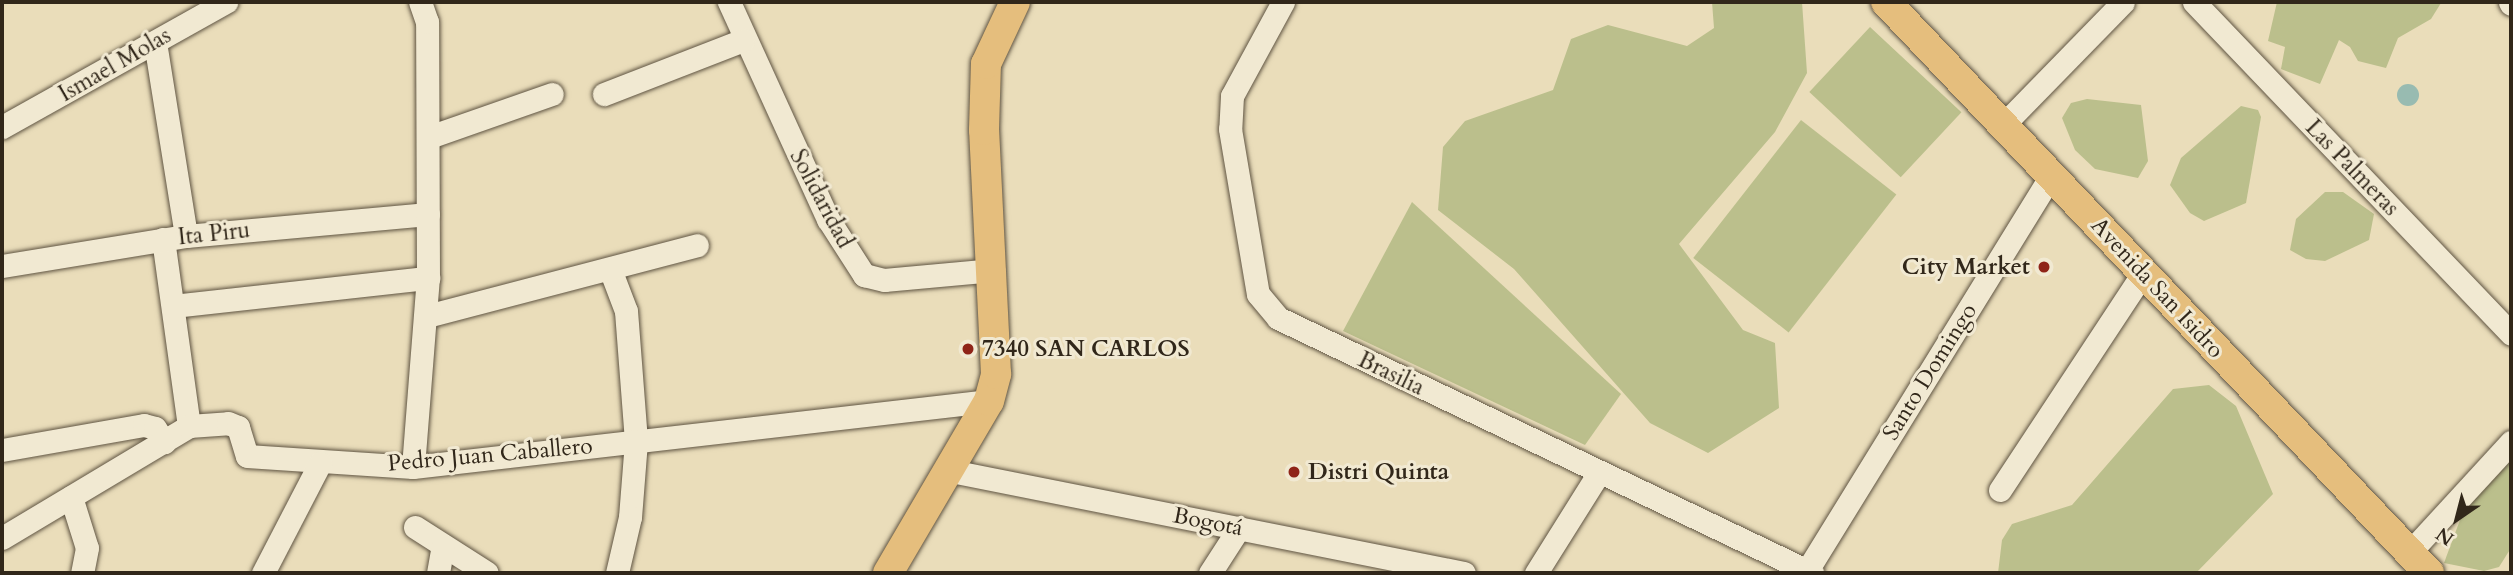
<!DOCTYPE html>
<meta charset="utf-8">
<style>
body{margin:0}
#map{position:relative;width:2513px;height:575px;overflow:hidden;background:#eaddba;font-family:Cardo,serif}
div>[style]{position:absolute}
.green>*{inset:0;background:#bbbf8c;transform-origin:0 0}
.water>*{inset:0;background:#98bbb1}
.round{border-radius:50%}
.roads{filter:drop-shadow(0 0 2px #5f5442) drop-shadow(0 0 2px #5f5442)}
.minor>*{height:23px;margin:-11.5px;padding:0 11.5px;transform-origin:11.5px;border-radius:11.5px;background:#f1e9d2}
.major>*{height:30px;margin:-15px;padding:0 15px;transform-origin:15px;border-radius:15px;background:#e5be7d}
.dots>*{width:19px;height:19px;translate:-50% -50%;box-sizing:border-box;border:4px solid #f1e9d2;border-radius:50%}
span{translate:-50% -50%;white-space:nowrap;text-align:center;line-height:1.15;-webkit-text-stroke:6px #f1e9d2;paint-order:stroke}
.street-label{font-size:23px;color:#31271a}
.poi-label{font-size:23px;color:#31271a;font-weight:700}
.right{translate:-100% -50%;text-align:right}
.left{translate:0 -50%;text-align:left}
.frame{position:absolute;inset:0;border:4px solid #31271a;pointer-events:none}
.north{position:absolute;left:2422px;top:484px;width:70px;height:70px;-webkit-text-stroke:5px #f1e9d2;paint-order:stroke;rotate:215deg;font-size:19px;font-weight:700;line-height:28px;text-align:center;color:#31271a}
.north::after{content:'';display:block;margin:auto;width:24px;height:32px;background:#31271a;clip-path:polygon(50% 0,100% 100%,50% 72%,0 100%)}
</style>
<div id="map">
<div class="green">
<div style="clip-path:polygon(1712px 2px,1802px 2px,1807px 73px,1775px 132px,1679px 244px,1743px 330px,1775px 343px,1779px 408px,1708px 453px,1650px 423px,1514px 269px,1438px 210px,1443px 147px,1465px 121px,1553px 90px,1571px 39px,1608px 25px,1687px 46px,1714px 28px)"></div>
<div style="clip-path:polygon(2277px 2px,2440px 2px,2441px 3px,2431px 19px,2398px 38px,2386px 68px,2358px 61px,2350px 47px,2339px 40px,2320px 84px,2281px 69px,2285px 47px,2268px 41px)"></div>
<div style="left:1870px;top:27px;width:125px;height:89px;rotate:43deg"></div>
<div style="clip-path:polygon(2087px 99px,2141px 105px,2148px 161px,2138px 178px,2095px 169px,2075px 150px,2062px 118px,2071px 103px)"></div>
<div style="clip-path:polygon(2241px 106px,2258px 110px,2261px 117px,2246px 203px,2204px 221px,2190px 213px,2170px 185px,2181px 158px)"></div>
<div style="left:1801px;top:120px;width:121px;height:175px;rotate:38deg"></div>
<div style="clip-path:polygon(2325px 192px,2343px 192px,2374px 214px,2369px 240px,2325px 261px,2306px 259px,2290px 250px,2296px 219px)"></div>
<div style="clip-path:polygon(1412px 202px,1621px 394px,1585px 445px,1343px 331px)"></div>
<div style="clip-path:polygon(2209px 385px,2236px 406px,2273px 494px,2196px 573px,1998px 573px,2002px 540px,2012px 524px,2072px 505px,2173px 389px)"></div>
<div style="clip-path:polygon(2511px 456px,2511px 548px,2499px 567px,2484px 571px,2444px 563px,2470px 493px)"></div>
</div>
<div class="water">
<div class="round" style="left:2397px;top:84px;width:22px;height:22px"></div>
</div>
<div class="roads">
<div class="minor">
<div style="left:729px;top:2px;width:239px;rotate:65.5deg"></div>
<div style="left:828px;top:219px;width:67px;rotate:57.3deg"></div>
<div style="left:864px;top:275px;width:21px;rotate:14deg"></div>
<div style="left:884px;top:280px;width:110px;rotate:-5.2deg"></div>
<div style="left:1283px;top:2px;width:107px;rotate:118.5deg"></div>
<div style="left:1232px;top:96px;width:33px;rotate:93deg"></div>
<div style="left:1230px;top:129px;width:167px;rotate:80.4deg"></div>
<div style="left:1258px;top:294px;width:31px;rotate:50deg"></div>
<div style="left:1278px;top:318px;width:592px;rotate:25.53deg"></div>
<div style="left:2194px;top:2px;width:459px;rotate:46.3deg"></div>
<div style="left:2510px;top:2px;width:2px;rotate:63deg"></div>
<div style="left:155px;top:42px;width:196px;rotate:80.9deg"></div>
<div style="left:604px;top:94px;width:149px;rotate:-21.2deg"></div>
<div style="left:2004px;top:124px;width:170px;rotate:-45.7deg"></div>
<div style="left:2px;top:127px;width:257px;rotate:-29.2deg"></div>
<div style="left:429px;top:137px;width:130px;rotate:-19.3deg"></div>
<div style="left:163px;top:239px;width:189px;rotate:82.1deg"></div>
<div style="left:2px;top:266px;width:186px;rotate:-9.3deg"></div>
<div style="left:186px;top:236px;width:243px;rotate:-5.2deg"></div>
<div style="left:610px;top:269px;width:45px;rotate:69.1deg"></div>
<div style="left:626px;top:311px;width:130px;rotate:85.6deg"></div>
<div style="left:636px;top:441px;width:76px;rotate:94.5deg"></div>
<div style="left:630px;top:517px;width:57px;rotate:103.1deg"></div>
<div style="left:173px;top:306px;width:257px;rotate:-6.3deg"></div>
<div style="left:427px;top:316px;width:279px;rotate:-14.7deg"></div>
<div style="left:2px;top:450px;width:144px;rotate:-10deg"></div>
<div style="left:144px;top:425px;width:11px;rotate:15deg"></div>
<div style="left:155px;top:428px;width:17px;rotate:57deg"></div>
<div style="left:413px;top:467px;width:190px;rotate:-85.5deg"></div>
<div style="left:428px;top:278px;width:256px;rotate:-90.2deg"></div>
<div style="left:427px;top:22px;width:21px;rotate:-109deg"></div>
<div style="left:951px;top:471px;width:523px;rotate:11.25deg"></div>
<div style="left:2000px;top:490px;width:258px;rotate:-56.6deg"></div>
<div style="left:71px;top:497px;width:53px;rotate:72.6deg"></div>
<div style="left:87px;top:548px;width:25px;rotate:101deg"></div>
<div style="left:415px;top:527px;width:85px;rotate:32.6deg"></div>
<div style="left:2px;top:538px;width:218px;rotate:-30.9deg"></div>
<div style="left:189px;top:426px;width:39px;rotate:-4deg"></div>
<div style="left:228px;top:423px;width:11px;rotate:22deg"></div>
<div style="left:238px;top:427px;width:30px;rotate:73deg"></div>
<div style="left:247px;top:456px;width:166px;rotate:3.8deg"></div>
<div style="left:413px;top:467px;width:580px;rotate:-6.54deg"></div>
<div style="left:2409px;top:553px;width:151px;rotate:-47.4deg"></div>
<div style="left:1808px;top:569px;width:464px;rotate:-58.3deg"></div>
<div style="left:263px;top:573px;width:124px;rotate:-62.6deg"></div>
<div style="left:438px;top:573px;width:27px;rotate:-80deg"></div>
<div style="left:1210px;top:573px;width:54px;rotate:-57.2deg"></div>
<div style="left:1536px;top:573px;width:117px;rotate:-57.9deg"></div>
</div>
<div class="major">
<div style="left:1886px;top:2px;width:788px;rotate:46.44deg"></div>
<div style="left:888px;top:573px;width:199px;rotate:-59.6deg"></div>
<div style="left:989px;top:401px;width:28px;rotate:-75deg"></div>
<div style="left:996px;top:374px;width:244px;rotate:-92.8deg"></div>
<div style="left:984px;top:130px;width:66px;rotate:-88.3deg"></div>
<div style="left:986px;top:64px;width:68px;rotate:-64.9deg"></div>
</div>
</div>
<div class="dots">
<div style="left:2044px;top:267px;background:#8f2418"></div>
<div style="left:968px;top:349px;background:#8f2418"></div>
<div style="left:1294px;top:472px;background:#8f2418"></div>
</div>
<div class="street-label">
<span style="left:115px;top:65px;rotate:-30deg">Ismael Molas</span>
<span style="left:2352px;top:168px;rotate:46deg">Las Palmeras</span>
<span style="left:821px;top:199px;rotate:62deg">Solidaridad</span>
<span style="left:214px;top:234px;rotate:-6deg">Ita Piru</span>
<span style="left:2157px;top:288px;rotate:47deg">Avenida San Isidro</span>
<span style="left:1930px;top:372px;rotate:-58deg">Santo Domingo</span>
<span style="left:1391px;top:374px;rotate:26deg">Brasilia</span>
<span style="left:490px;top:455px;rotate:-5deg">Pedro Juan Caballero</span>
<span style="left:1208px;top:522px;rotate:11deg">Bogotá</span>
</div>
<div class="poi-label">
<span class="right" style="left:2030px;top:267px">City Market</span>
<span class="left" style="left:982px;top:349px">7340 SAN CARLOS</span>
<span class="left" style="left:1308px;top:472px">Distri Quinta</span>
</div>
<div class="frame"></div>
<div class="north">N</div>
</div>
